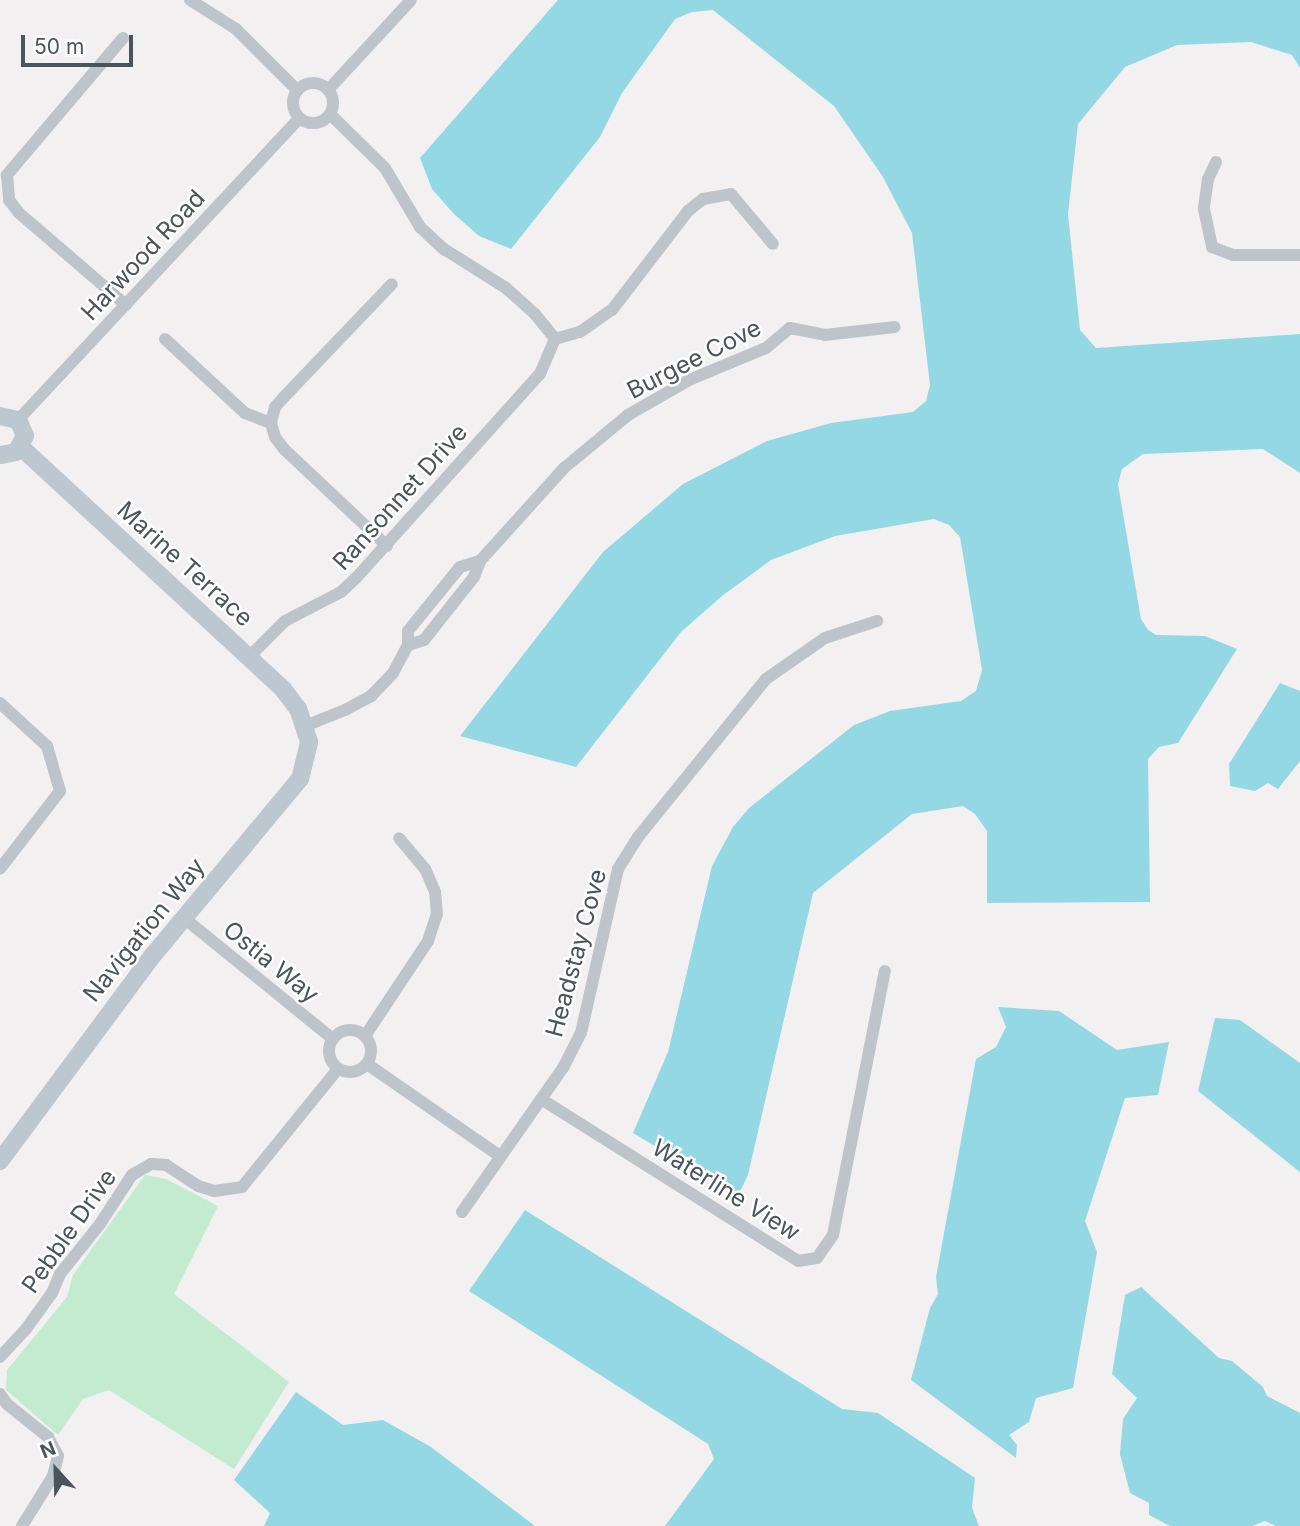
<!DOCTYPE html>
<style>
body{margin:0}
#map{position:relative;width:1300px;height:1526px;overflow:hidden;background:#f2f0f0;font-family:Inter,sans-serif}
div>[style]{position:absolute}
.green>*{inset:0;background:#c2ebd0}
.water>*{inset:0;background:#94d8e4}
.street>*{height:12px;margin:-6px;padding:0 6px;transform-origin:6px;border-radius:6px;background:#bdc5cb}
.street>.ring{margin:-6px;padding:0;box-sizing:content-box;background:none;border:12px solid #bdc5cb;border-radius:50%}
.secondary>*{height:18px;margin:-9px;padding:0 9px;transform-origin:9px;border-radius:9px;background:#bdc7cf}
span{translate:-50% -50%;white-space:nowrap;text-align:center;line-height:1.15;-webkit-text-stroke:5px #fff;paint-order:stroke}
.street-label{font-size:24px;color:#49545b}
.north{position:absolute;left:21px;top:1435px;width:70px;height:70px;-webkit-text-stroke:5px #fff;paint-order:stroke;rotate:338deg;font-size:19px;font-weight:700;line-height:28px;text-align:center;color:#49545b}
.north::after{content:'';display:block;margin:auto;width:24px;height:32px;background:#49545b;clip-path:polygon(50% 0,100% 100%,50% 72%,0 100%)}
.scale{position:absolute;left:21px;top:35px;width:112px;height:32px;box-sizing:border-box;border:4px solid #49545b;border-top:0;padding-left:9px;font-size:21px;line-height:24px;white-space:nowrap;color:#49545b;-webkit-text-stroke:5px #fff;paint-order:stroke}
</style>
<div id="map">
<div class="green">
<div style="clip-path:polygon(145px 1175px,166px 1179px,218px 1206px,174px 1294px,289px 1382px,234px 1469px,109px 1390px,83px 1399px,58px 1435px,6px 1390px,7px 1370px,67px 1297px,73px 1275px)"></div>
</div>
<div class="water">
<div style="clip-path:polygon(558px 0,1300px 0,1300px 68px,1292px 55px,1251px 42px,1177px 45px,1125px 67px,1078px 124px,1068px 214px,1080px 330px,1096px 348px,1300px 334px,1300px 473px,1263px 449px,1143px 454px,1122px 469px,1118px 484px,1141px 619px,1148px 630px,1156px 635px,1205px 636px,1237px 649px,1178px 743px,1159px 747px,1148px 759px,1150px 902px,987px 903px,987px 831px,975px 814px,963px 806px,912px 814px,813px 893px,748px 1175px,738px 1196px,633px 1133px,668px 1052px,712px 866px,733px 827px,749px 808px,854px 725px,890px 711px,961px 701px,976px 691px,982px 670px,960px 537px,949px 525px,934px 519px,835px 536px,771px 560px,722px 596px,681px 632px,576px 767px,460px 736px,603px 552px,683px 484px,767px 441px,831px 423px,913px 412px,926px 401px,930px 385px,912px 233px,883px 177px,834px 106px,713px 10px,692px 12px,675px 19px,622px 93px,600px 137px,511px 249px,479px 236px,454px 214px,432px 189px,420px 158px)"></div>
<div style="clip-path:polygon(1280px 683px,1300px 691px,1300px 761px,1278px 789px,1268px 783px,1255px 791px,1230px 786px,1229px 764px)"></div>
<div style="clip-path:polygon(998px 1007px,1059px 1011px,1117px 1050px,1169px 1042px,1158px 1095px,1125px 1098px,1085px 1221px,1097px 1252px,1073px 1388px,1036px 1398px,1029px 1422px,1009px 1435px,1017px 1445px,1016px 1458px,911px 1380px,930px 1308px,938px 1294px,936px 1277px,976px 1059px,996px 1047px,1006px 1027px)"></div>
<div style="clip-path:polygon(1215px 1018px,1240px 1020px,1300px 1063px,1300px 1172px,1198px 1091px)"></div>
<div style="clip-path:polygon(525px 1210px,842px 1409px,878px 1413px,975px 1478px,972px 1508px,979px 1526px,665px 1526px,714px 1459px,708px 1444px,469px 1291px)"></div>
<div style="clip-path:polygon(1141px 1287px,1219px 1358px,1232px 1361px,1263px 1387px,1267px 1396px,1300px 1413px,1300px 1526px,1276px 1526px,1265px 1521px,1252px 1526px,1170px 1526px,1149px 1515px,1149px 1503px,1130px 1493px,1120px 1454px,1123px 1419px,1137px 1398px,1112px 1374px,1125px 1295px)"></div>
<div style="clip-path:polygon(296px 1392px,343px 1425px,383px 1420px,431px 1447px,535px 1526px,264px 1526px,270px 1513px,234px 1480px)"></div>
</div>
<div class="street">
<div style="left:190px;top:0;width:54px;rotate:32.2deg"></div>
<div style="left:236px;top:29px;width:86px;rotate:45deg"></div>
<div style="left:123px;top:38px;width:180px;rotate:130.3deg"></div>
<div style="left:7px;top:175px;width:25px;rotate:85deg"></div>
<div style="left:9px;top:200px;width:16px;rotate:52deg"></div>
<div style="left:19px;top:213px;width:141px;rotate:40.7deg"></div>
<div class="ring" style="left:293px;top:83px;width:28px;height:28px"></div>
<div style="left:328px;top:90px;width:122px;rotate:-47.3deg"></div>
<div style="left:330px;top:114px;width:77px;rotate:44.5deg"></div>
<div style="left:385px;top:168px;width:69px;rotate:59.3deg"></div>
<div style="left:420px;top:227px;width:33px;rotate:43deg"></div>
<div style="left:444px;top:249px;width:73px;rotate:32.2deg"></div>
<div style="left:506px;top:288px;width:39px;rotate:42deg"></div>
<div style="left:535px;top:314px;width:32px;rotate:51deg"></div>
<div style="left:1216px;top:162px;width:19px;rotate:115deg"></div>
<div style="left:1208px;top:179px;width:30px;rotate:98deg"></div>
<div style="left:1204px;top:209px;width:39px;rotate:78deg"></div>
<div style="left:1212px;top:247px;width:22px;rotate:21deg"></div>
<div style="left:1233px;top:255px;width:67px"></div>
<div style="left:165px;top:339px;width:109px;rotate:42.8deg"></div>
<div style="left:245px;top:413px;width:28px;rotate:21deg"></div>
<div style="left:555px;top:339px;width:26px;rotate:-16deg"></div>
<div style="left:580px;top:332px;width:39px;rotate:-35deg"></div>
<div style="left:612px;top:310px;width:125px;rotate:-52.5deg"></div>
<div style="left:688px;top:211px;width:19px;rotate:-39deg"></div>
<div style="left:703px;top:199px;width:28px;rotate:-10deg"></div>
<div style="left:731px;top:194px;width:65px;rotate:50deg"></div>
<div style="left:18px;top:420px;width:412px;rotate:-47deg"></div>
<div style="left:387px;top:546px;width:141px;rotate:-136.7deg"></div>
<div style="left:284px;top:449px;width:15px;rotate:-127deg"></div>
<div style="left:275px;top:437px;width:15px;rotate:-106deg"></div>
<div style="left:271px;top:423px;width:16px;rotate:-76deg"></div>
<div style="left:275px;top:407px;width:13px;rotate:-48deg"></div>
<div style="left:284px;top:397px;width:156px;rotate:-46.3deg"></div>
<div style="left:408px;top:645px;width:17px;rotate:-17deg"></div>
<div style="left:424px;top:640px;width:80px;rotate:-51.6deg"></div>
<div style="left:474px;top:577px;width:17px;rotate:-69deg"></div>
<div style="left:480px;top:561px;width:125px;rotate:-47.9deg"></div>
<div style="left:564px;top:468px;width:83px;rotate:-39.6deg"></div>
<div style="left:628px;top:415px;width:70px;rotate:-29.8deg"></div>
<div style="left:689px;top:380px;width:83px;rotate:-22.6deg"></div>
<div style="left:766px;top:348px;width:31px;rotate:-40deg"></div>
<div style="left:790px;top:328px;width:36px;rotate:11deg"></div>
<div style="left:825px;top:335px;width:70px;rotate:-6.5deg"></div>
<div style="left:250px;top:656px;width:49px;rotate:-45deg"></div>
<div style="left:285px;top:621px;width:63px;rotate:-27.4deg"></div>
<div style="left:341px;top:592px;width:21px;rotate:-43deg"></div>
<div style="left:356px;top:578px;width:275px;rotate:-48deg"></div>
<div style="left:540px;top:374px;width:38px;rotate:-67deg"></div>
<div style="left:0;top:703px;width:64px;rotate:42.5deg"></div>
<div style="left:47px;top:746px;width:47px;rotate:73.9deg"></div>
<div style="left:60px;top:791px;width:98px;rotate:127.6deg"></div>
<div style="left:305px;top:726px;width:43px;rotate:-21.8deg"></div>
<div style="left:345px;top:710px;width:30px;rotate:-28deg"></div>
<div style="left:371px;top:696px;width:32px;rotate:-46deg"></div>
<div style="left:393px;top:673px;width:32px;rotate:-62deg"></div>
<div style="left:408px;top:645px;width:14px;rotate:-90deg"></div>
<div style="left:408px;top:631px;width:82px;rotate:-50.9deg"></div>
<div style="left:460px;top:567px;width:21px;rotate:-17deg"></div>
<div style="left:184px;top:918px;width:192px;rotate:39.1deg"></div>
<div class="ring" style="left:329px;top:1030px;width:30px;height:30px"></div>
<div style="left:365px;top:1036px;width:114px;rotate:-56.4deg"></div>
<div style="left:428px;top:941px;width:28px;rotate:-72deg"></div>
<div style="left:437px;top:914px;width:22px;rotate:-95deg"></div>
<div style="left:435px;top:892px;width:25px;rotate:-113deg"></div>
<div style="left:425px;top:869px;width:40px;rotate:-130deg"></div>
<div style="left:367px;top:1064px;width:162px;rotate:34.7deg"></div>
<div style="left:541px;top:1099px;width:304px;rotate:32.2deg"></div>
<div style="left:798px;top:1261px;width:19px;rotate:-9deg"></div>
<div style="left:817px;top:1258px;width:28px;rotate:-55deg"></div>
<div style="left:833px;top:1235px;width:269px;rotate:-78.9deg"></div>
<div style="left:462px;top:1212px;width:176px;rotate:-55deg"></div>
<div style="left:563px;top:1068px;width:39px;rotate:-63deg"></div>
<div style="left:581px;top:1033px;width:168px;rotate:-77.3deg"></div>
<div style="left:618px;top:869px;width:38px;rotate:-58deg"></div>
<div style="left:638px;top:837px;width:203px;rotate:-51deg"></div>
<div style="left:766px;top:679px;width:72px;rotate:-34.8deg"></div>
<div style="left:825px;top:638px;width:55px;rotate:-18.1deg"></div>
<div style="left:0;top:1357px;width:38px;rotate:-47deg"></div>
<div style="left:26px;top:1329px;width:44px;rotate:-54.2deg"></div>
<div style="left:52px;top:1293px;width:21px;rotate:-67deg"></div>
<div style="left:60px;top:1274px;width:64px;rotate:-51.3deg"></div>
<div style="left:100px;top:1224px;width:59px;rotate:-56.9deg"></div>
<div style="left:132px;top:1175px;width:22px;rotate:-30deg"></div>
<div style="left:151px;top:1164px;width:15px;rotate:4deg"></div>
<div style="left:166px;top:1165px;width:38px;rotate:33deg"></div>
<div style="left:198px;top:1186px;width:17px;rotate:17deg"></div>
<div style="left:214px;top:1191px;width:28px;rotate:-8deg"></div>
<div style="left:242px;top:1187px;width:152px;rotate:-50.9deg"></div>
<div style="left:0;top:1394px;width:12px;rotate:55deg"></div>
<div style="left:7px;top:1404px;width:53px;rotate:38.8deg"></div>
<div style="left:48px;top:1437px;width:21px;rotate:62deg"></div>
<div style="left:58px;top:1456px;width:21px;rotate:104deg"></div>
<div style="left:53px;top:1476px;width:59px;rotate:121.8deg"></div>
</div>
<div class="secondary">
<div style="left:0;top:416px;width:18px;rotate:13deg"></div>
<div style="left:18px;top:420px;width:17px;rotate:66deg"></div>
<div style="left:25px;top:436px;width:18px;rotate:119deg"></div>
<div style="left:16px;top:452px;width:16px;rotate:169deg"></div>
<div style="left:0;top:1161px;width:258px;rotate:-53.4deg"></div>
<div style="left:154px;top:954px;width:228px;rotate:-50.2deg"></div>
<div style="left:300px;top:779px;width:38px;rotate:-76deg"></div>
<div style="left:309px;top:742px;width:35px;rotate:-108deg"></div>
<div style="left:298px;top:709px;width:25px;rotate:-127deg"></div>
<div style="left:283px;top:689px;width:357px;rotate:-137.3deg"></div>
</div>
<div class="street-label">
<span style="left:143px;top:255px;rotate:-47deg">Harwood Road</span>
<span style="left:694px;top:359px;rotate:-27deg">Burgee Cove</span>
<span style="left:400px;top:497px;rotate:-48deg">Ransonnet Drive</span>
<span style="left:185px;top:564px;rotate:42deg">Marine Terrace</span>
<span style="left:144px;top:930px;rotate:-51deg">Navigation Way</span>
<span style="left:576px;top:953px;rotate:-75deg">Headstay Cove</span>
<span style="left:271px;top:962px;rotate:39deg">Ostia Way</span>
<span style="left:726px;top:1190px;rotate:32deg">Waterline View</span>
<span style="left:69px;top:1231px;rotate:-55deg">Pebble Drive</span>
</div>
<div class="north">N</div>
<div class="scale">50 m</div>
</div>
